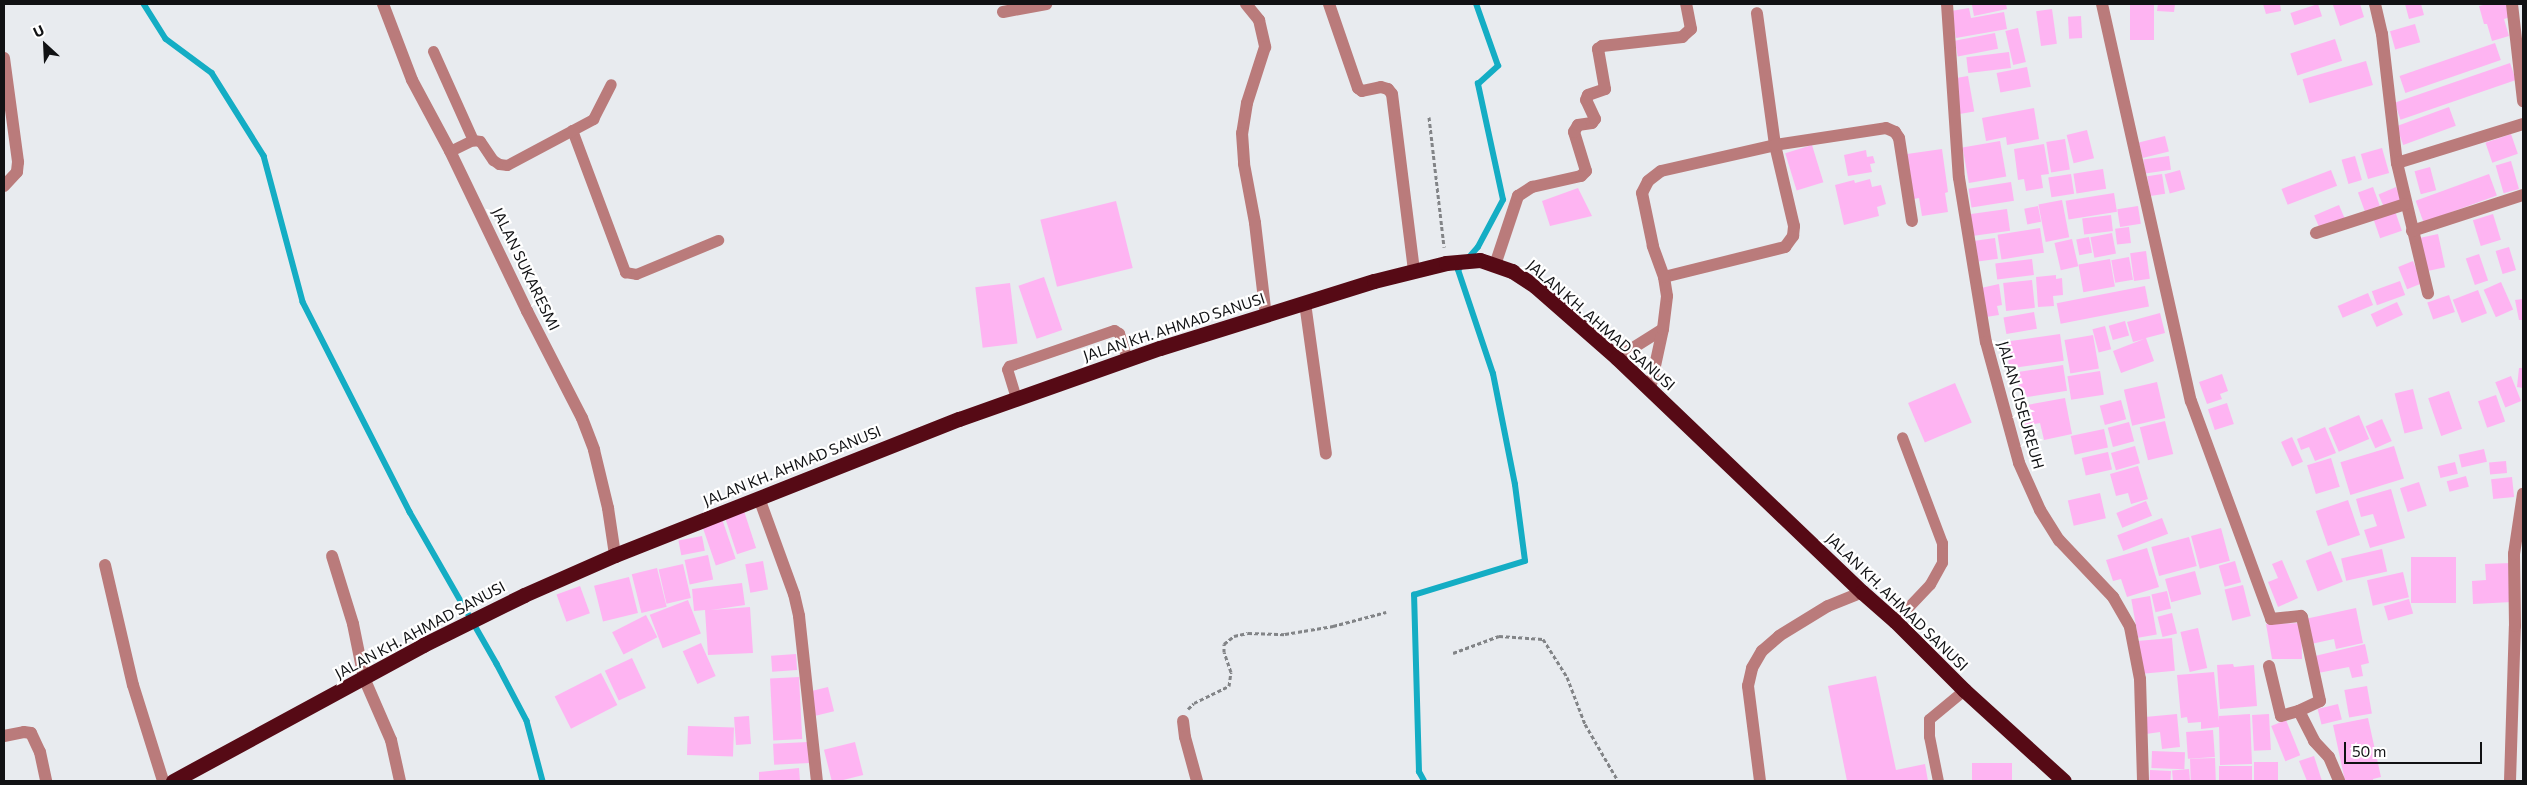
<!DOCTYPE html>
<style>
body{margin:0}
#map{position:relative;width:2527px;height:785px;overflow:hidden;background:#e8ebef;font-family:Commissioner,sans-serif}
div>[style]{position:absolute}
.stream>*{height:5.5px;margin:-2.75px;padding:0 2.75px;transform-origin:2.75px;border-radius:2.75px;background:#14adc4}
.building>*{inset:0;background:#feb4f2;transform-origin:0 0}
.path>*{height:3px;margin-top:-1.5px;transform-origin:0;background:repeating-linear-gradient(90deg,#828487 0 4px,transparent 0 6.5px)}
.lane>*{height:11px;margin:-5.5px;padding:0 5.5px;transform-origin:5.5px;border-radius:5.5px;background:#ba7b7b}
.street>*{height:12px;margin:-6px;padding:0 6px;transform-origin:6px;border-radius:6px;background:#ba7b7b}
.highway>*{height:15px;margin:-7.5px;padding:0 7.5px;transform-origin:7.5px;border-radius:7.5px;background:#560a15}
span{translate:-50% -50%;white-space:nowrap;text-align:center;line-height:1.15;-webkit-text-stroke:4.5px #fff;paint-order:stroke}
.street-label{font-size:15px;color:#111214}
.frame{position:absolute;inset:0;border:5px solid #111214;pointer-events:none}
.north{position:absolute;left:20px;top:20px;width:50px;height:50px;-webkit-text-stroke:4px #fff;paint-order:stroke;rotate:335deg;font-size:14px;font-weight:700;line-height:20px;text-align:center;color:#111214}
.north::after{content:'';display:block;margin:auto;width:18px;height:22px;background:#111214;clip-path:polygon(50% 0,100% 100%,50% 72%,0 100%)}
.scale{position:absolute;left:2344px;top:742px;width:138px;height:22px;box-sizing:border-box;border:2px solid #111214;border-top:0;padding-left:6px;font-size:15px;line-height:18px;white-space:nowrap;color:#111214;-webkit-text-stroke:4px #fff;paint-order:stroke}
</style>
<div id="map">
<div class="stream">
<div style="left:144px;top:4px;width:41px;rotate:57.8deg"></div>
<div style="left:166px;top:39px;width:57px;rotate:36.5deg"></div>
<div style="left:212px;top:73px;width:98px;rotate:57.9deg"></div>
<div style="left:264px;top:156px;width:151px;rotate:75deg"></div>
<div style="left:303px;top:302px;width:236px;rotate:63deg"></div>
<div style="left:410px;top:512px;width:175px;rotate:60.2deg"></div>
<div style="left:497px;top:664px;width:64px;rotate:62.2deg"></div>
<div style="left:527px;top:721px;width:62px;rotate:75.1deg"></div>
<div style="left:1424px;top:781px;width:10px;rotate:-119deg"></div>
<div style="left:1419px;top:772px;width:177px;rotate:-91.6deg"></div>
<div style="left:1414px;top:595px;width:116px;rotate:-17deg"></div>
<div style="left:1525px;top:561px;width:77px;rotate:-97.5deg"></div>
<div style="left:1515px;top:485px;width:113px;rotate:-101.2deg"></div>
<div style="left:1493px;top:374px;width:110px;rotate:-108.6deg"></div>
<div style="left:1458px;top:270px;width:30px;rotate:-49deg"></div>
<div style="left:1478px;top:247px;width:53px;rotate:-62deg"></div>
<div style="left:1503px;top:200px;width:119px;rotate:-102.2deg"></div>
<div style="left:1478px;top:84px;width:27px;rotate:-42deg"></div>
<div style="left:1498px;top:66px;width:66px;rotate:-109.5deg"></div>
</div>
<div class="building">
<div style="clip-path:polygon(1977px 4px,2006px 4px,2007px 9px,1974px 16px,1972px 5px)"></div>
<div style="left:2130px;top:4px;width:24px;height:36px"></div>
<div style="clip-path:polygon(2158px 4px,2175px 4px,2174px 12px,2157px 11px)"></div>
<div style="clip-path:polygon(2263px 4px,2280px 4px,2281px 11px,2266px 14px)"></div>
<div style="left:2318px;top:4px;width:13px;height:29px;rotate:72deg"></div>
<div style="clip-path:polygon(2337px 4px,2360px 4px,2364px 17px,2340px 26px,2333px 5px)"></div>
<div style="clip-path:polygon(2405px 4px,2421px 4px,2424px 15px,2409px 19px)"></div>
<div style="clip-path:polygon(2487px 4px,2508px 4px,2511px 17px,2504px 19px,2509px 36px,2492px 41px,2487px 24px,2484px 24px,2479px 6px)"></div>
<div style="clip-path:polygon(1969px 8px,1971px 18px,2004px 12px,2007px 29px,1956px 38px,1951px 11px)"></div>
<div style="left:2052px;top:9px;width:35px;height:16px;rotate:82deg"></div>
<div style="left:2081px;top:16px;width:22px;height:13px;rotate:87deg"></div>
<div style="left:2415px;top:24px;width:19px;height:26px;rotate:74deg"></div>
<div style="left:2018px;top:28px;width:35px;height:13px;rotate:77deg"></div>
<div style="left:1995px;top:33px;width:16px;height:41px;rotate:79deg"></div>
<div style="left:2335px;top:39px;width:23px;height:47px;rotate:72deg"></div>
<div style="left:2495px;top:43px;width:18px;height:101px;rotate:71deg"></div>
<div style="left:2009px;top:52px;width:16px;height:43px;rotate:83deg"></div>
<div style="left:2366px;top:61px;width:25px;height:66px;rotate:74deg"></div>
<div style="left:2510px;top:63px;width:18px;height:122px;rotate:71deg"></div>
<div style="left:2027px;top:67px;width:20px;height:31px;rotate:79deg"></div>
<div style="left:1968px;top:76px;width:36px;height:15px;rotate:80deg"></div>
<div style="left:2449px;top:107px;width:20px;height:56px;rotate:70deg"></div>
<div style="clip-path:polygon(2034px 108px,2039px 139px,2007px 145px,2006px 137px,1986px 141px,1982px 118px)"></div>
<div style="left:2087px;top:130px;width:29px;height:21px;rotate:76deg"></div>
<div style="left:2511px;top:134px;width:21px;height:27px;rotate:71deg"></div>
<div style="left:2165px;top:136px;width:16px;height:27px;rotate:76deg"></div>
<div style="left:2065px;top:139px;width:31px;height:19px;rotate:81deg"></div>
<div style="left:2000px;top:141px;width:36px;height:38px;rotate:80deg"></div>
<div style="clip-path:polygon(2044px 144px,2049px 174px,2041px 175px,2043px 188px,2026px 191px,2024px 179px,2018px 180px,2014px 149px)"></div>
<div style="left:1812px;top:145px;width:39px;height:28px;rotate:73deg"></div>
<div style="left:2382px;top:148px;width:26px;height:22px;rotate:74deg"></div>
<div style="clip-path:polygon(1942px 149px,1948px 192px,1945px 193px,1948px 212px,1922px 216px,1919px 198px,1914px 199px,1907px 154px)"></div>
<div style="clip-path:polygon(1866px 150px,1867px 157px,1873px 156px,1875px 163px,1870px 164px,1872px 172px,1848px 176px,1844px 155px)"></div>
<div style="left:2169px;top:156px;width:14px;height:26px;rotate:82deg"></div>
<div style="left:2355px;top:156px;width:25px;height:14px;rotate:74deg"></div>
<div style="left:2511px;top:161px;width:29px;height:16px;rotate:74deg"></div>
<div style="left:2430px;top:167px;width:24px;height:16px;rotate:75deg"></div>
<div style="left:2103px;top:169px;width:20px;height:30px;rotate:81deg"></div>
<div style="left:2180px;top:170px;width:20px;height:16px;rotate:75deg"></div>
<div style="left:2331px;top:170px;width:17px;height:53px;rotate:69deg"></div>
<div style="left:2071px;top:174px;width:20px;height:23px;rotate:81deg"></div>
<div style="left:2162px;top:174px;width:20px;height:15px;rotate:81deg"></div>
<div style="left:2489px;top:174px;width:23px;height:78px;rotate:70deg"></div>
<div style="clip-path:polygon(1870px 179px,1872px 187px,1881px 185px,1886px 204px,1877px 207px,1879px 216px,1844px 225px,1835px 185px,1854px 180px,1855px 183px)"></div>
<div style="left:2011px;top:182px;width:19px;height:43px;rotate:81deg"></div>
<div style="left:2373px;top:187px;width:20px;height:16px;rotate:70deg"></div>
<div style="left:2396px;top:187px;width:15px;height:19px;rotate:67deg"></div>
<div style="clip-path:polygon(1578px 188px,1592px 216px,1550px 226px,1542px 201px)"></div>
<div style="left:2114px;top:193px;width:19px;height:49px;rotate:81deg"></div>
<div style="left:2062px;top:200px;width:38px;height:24px;rotate:79deg"></div>
<div style="left:1116px;top:201px;width:69px;height:78px;rotate:76deg"></div>
<div style="left:2339px;top:205px;width:15px;height:27px;rotate:67deg"></div>
<div style="left:2038px;top:206px;width:16px;height:14px;rotate:79deg"></div>
<div style="left:2138px;top:206px;width:18px;height:21px;rotate:81deg"></div>
<div style="left:2007px;top:209px;width:22px;height:40px;rotate:82deg"></div>
<div style="left:2395px;top:211px;width:21px;height:23px;rotate:71deg"></div>
<div style="left:2493px;top:214px;width:27px;height:21px;rotate:73deg"></div>
<div style="left:2111px;top:215px;width:16px;height:29px;rotate:83deg"></div>
<div style="left:2129px;top:227px;width:16px;height:14px;rotate:83deg"></div>
<div style="left:2040px;top:228px;width:25px;height:43px;rotate:81deg"></div>
<div style="left:2112px;top:233px;width:21px;height:22px;rotate:79deg"></div>
<div style="left:2438px;top:234px;width:34px;height:20px;rotate:78deg"></div>
<div style="left:2089px;top:237px;width:16px;height:13px;rotate:79deg"></div>
<div style="left:1995px;top:238px;width:21px;height:22px;rotate:82deg"></div>
<div style="left:2072px;top:239px;width:28px;height:18px;rotate:77deg"></div>
<div style="left:2509px;top:247px;width:24px;height:14px;rotate:73deg"></div>
<div style="left:2146px;top:251px;width:28px;height:16px;rotate:82deg"></div>
<div style="left:2479px;top:254px;width:28px;height:14px;rotate:71deg"></div>
<div style="left:2129px;top:257px;width:23px;height:18px;rotate:80deg"></div>
<div style="left:2032px;top:259px;width:16px;height:37px;rotate:83deg"></div>
<div style="left:2110px;top:259px;width:28px;height:32px;rotate:80deg"></div>
<div style="left:2413px;top:261px;width:24px;height:16px;rotate:68deg"></div>
<div style="clip-path:polygon(2056px 275px,2056px 279px,2062px 278px,2063px 295px,2053px 296px,2054px 306px,2038px 307px,2036px 277px)"></div>
<div style="left:1044px;top:277px;width:56px;height:27px;rotate:71deg"></div>
<div style="left:2032px;top:280px;width:28px;height:29px;rotate:84deg"></div>
<div style="left:2400px;top:281px;width:15px;height:30px;rotate:70deg"></div>
<div style="left:2501px;top:282px;width:30px;height:19px;rotate:66deg"></div>
<div style="left:1010px;top:283px;width:61px;height:35px;rotate:83deg"></div>
<div style="clip-path:polygon(1999px 284px,2002px 305px,1997px 306px,1999px 315px,1986px 317px,1981px 288px)"></div>
<div style="left:2145px;top:286px;width:21px;height:90px;rotate:79deg"></div>
<div style="left:2478px;top:290px;width:25px;height:27px;rotate:69deg"></div>
<div style="left:2368px;top:293px;width:13px;height:33px;rotate:67deg"></div>
<div style="left:2449px;top:295px;width:18px;height:23px;rotate:71deg"></div>
<div style="clip-path:polygon(2523px 299px,2523px 320px,2519px 320px,2515px 300px)"></div>
<div style="left:2397px;top:302px;width:14px;height:29px;rotate:65deg"></div>
<div style="left:2034px;top:312px;width:17px;height:31px;rotate:80deg"></div>
<div style="clip-path:polygon(2160px 313px,2165px 333px,2146px 338px,2154px 361px,2121px 373px,2113px 351px,2144px 339px,2133px 342px,2127px 322px)"></div>
<div style="left:2125px;top:321px;width:15px;height:17px;rotate:74deg"></div>
<div style="left:2105px;top:326px;width:24px;height:13px;rotate:75deg"></div>
<div style="left:2060px;top:334px;width:27px;height:55px;rotate:82deg"></div>
<div style="left:2093px;top:335px;width:34px;height:29px;rotate:80deg"></div>
<div style="left:2063px;top:365px;width:26px;height:47px;rotate:81deg"></div>
<div style="clip-path:polygon(2519px 368px,2523px 368px,2523px 388px,2517px 387px)"></div>
<div style="left:2100px;top:371px;width:24px;height:33px;rotate:81deg"></div>
<div style="clip-path:polygon(2222px 374px,2228px 391px,2220px 394px,2222px 399px,2207px 404px,2199px 382px)"></div>
<div style="left:2511px;top:376px;width:27px;height:17px;rotate:68deg"></div>
<div style="left:2157px;top:382px;width:37px;height:34px;rotate:77deg"></div>
<div style="left:1955px;top:383px;width:43px;height:51px;rotate:67deg"></div>
<div style="left:2413px;top:389px;width:41px;height:19px;rotate:76deg"></div>
<div style="left:2449px;top:391px;width:40px;height:22px;rotate:71deg"></div>
<div style="left:2496px;top:395px;width:28px;height:19px;rotate:71deg"></div>
<div style="clip-path:polygon(2065px 398px,2072px 434px,2044px 440px,2040px 423px,2020px 427px,2016px 407px)"></div>
<div style="left:2121px;top:400px;width:20px;height:22px;rotate:75deg"></div>
<div style="left:2227px;top:403px;width:22px;height:20px;rotate:72deg"></div>
<div style="left:2359px;top:415px;width:26px;height:33px;rotate:67deg"></div>
<div style="left:2382px;top:419px;width:24px;height:18px;rotate:66deg"></div>
<div style="left:2165px;top:421px;width:34px;height:26px;rotate:76deg"></div>
<div style="left:2129px;top:422px;width:20px;height:22px;rotate:75deg"></div>
<div style="clip-path:polygon(2325px 427px,2336px 453px,2315px 461px,2309px 447px,2301px 450px,2297px 439px)"></div>
<div style="left:2104px;top:429px;width:19px;height:34px;rotate:78deg"></div>
<div style="left:2292px;top:437px;width:27px;height:12px;rotate:66deg"></div>
<div style="left:2135px;top:446px;width:18px;height:25px;rotate:74deg"></div>
<div style="left:2394px;top:446px;width:34px;height:56px;rotate:73deg"></div>
<div style="left:2484px;top:449px;width:13px;height:26px;rotate:77deg"></div>
<div style="left:2108px;top:452px;width:18px;height:27px;rotate:77deg"></div>
<div style="left:2331px;top:458px;width:30px;height:25px;rotate:73deg"></div>
<div style="left:2506px;top:461px;width:12px;height:17px;rotate:85deg"></div>
<div style="left:2455px;top:462px;width:12px;height:18px;rotate:76deg"></div>
<div style="clip-path:polygon(2138px 466px,2148px 499px,2131px 504px,2128px 493px,2116px 496px,2110px 474px)"></div>
<div style="left:2466px;top:476px;width:11px;height:20px;rotate:75deg"></div>
<div style="left:2512px;top:477px;width:20px;height:21px;rotate:84deg"></div>
<div style="left:2419px;top:482px;width:25px;height:20px;rotate:72deg"></div>
<div style="clip-path:polygon(2391px 489px,2405px 538px,2370px 548px,2364px 530px,2377px 526px,2373px 514px,2361px 517px,2356px 499px)"></div>
<div style="left:2100px;top:493px;width:26px;height:33px;rotate:77deg"></div>
<div style="left:2348px;top:500px;width:37px;height:34px;rotate:71deg"></div>
<div style="left:2146px;top:501px;width:16px;height:32px;rotate:68deg"></div>
<div style="left:744px;top:511px;width:39px;height:20px;rotate:72deg"></div>
<div style="left:2162px;top:518px;width:17px;height:48px;rotate:69deg"></div>
<div style="left:722px;top:519px;width:42px;height:21px;rotate:71deg"></div>
<div style="left:2221px;top:528px;width:34px;height:31px;rotate:75deg"></div>
<div style="left:702px;top:536px;width:15px;height:24px;rotate:79deg"></div>
<div style="left:2189px;top:537px;width:30px;height:39px;rotate:75deg"></div>
<div style="clip-path:polygon(2147px 548px,2159px 587px,2127px 597px,2121px 579px,2113px 581px,2106px 560px)"></div>
<div style="left:2382px;top:549px;width:23px;height:42px;rotate:77deg"></div>
<div style="left:2331px;top:551px;width:33px;height:27px;rotate:69deg"></div>
<div style="left:708px;top:555px;width:25px;height:24px;rotate:78deg"></div>
<div style="left:2411px;top:557px;width:45px;height:46px"></div>
<div style="clip-path:polygon(2282px 560px,2298px 598px,2278px 607px,2268px 582px,2278px 578px,2272px 564px)"></div>
<div style="left:763px;top:561px;width:29px;height:18px;rotate:80deg"></div>
<div style="left:2235px;top:561px;width:22px;height:17px;rotate:74deg"></div>
<div style="clip-path:polygon(2511px 563px,2512px 602px,2473px 604px,2472px 581px,2486px 580px,2485px 564px)"></div>
<div style="left:683px;top:564px;width:35px;height:25px;rotate:77deg"></div>
<div style="left:657px;top:568px;width:40px;height:26px;rotate:76deg"></div>
<div style="left:2195px;top:571px;width:24px;height:31px;rotate:75deg"></div>
<div style="left:2403px;top:572px;width:26px;height:37px;rotate:77deg"></div>
<div style="left:629px;top:577px;width:37px;height:36px;rotate:76deg"></div>
<div style="clip-path:polygon(742px 583px,745px 605px,711px 610px,750px 607px,753px 653px,708px 655px,705px 610px,694px 611px,692px 589px)"></div>
<div style="left:2243px;top:585px;width:32px;height:19px;rotate:76deg"></div>
<div style="left:580px;top:586px;width:29px;height:25px;rotate:70deg"></div>
<div style="left:2167px;top:591px;width:18px;height:16px;rotate:77deg"></div>
<div style="left:2150px;top:596px;width:39px;height:19px;rotate:80deg"></div>
<div style="left:2409px;top:599px;width:15px;height:26px;rotate:74deg"></div>
<div style="left:688px;top:600px;width:36px;height:41px;rotate:69deg"></div>
<div style="clip-path:polygon(2356px 608px,2363px 643px,2336px 649px,2334px 639px,2311px 644px,2305px 619px)"></div>
<div style="left:2172px;top:613px;width:21px;height:15px;rotate:76deg"></div>
<div style="left:646px;top:615px;width:25px;height:38px;rotate:63deg"></div>
<div style="clip-path:polygon(2301px 623px,2302px 659px,2272px 659px,2266px 624px)"></div>
<div style="left:2198px;top:628px;width:41px;height:18px;rotate:77deg"></div>
<div style="left:2172px;top:638px;width:33px;height:35px;rotate:85deg"></div>
<div style="left:701px;top:643px;width:36px;height:20px;rotate:66deg"></div>
<div style="clip-path:polygon(2365px 644px,2369px 663px,2361px 665px,2363px 676px,2352px 678px,2349px 667px,2318px 673px,2315px 656px)"></div>
<div style="left:796px;top:654px;width:16px;height:25px;rotate:86deg"></div>
<div style="left:632px;top:658px;width:33px;height:30px;rotate:65deg"></div>
<div style="clip-path:polygon(2233px 664px,2234px 667px,2254px 665px,2257px 706px,2220px 709px,2217px 665px)"></div>
<div style="clip-path:polygon(2214px 672px,2219px 721px,2219px 716px,2250px 714px,2252px 764px,2220px 765px,2219px 727px,2201px 729px,2201px 722px,2188px 723px,2187px 717px,2181px 718px,2177px 675px)"></div>
<div style="left:601px;top:673px;width:36px;height:52px;rotate:63deg"></div>
<div style="clip-path:polygon(1876px 676px,1896px 770px,1925px 764px,1928px 781px,1847px 781px,1828px 686px)"></div>
<div style="left:799px;top:677px;width:62px;height:29px;rotate:87deg"></div>
<div style="left:2367px;top:686px;width:28px;height:23px;rotate:80deg"></div>
<div style="left:828px;top:687px;width:25px;height:19px;rotate:76deg"></div>
<div style="left:2338px;top:704px;width:16px;height:21px;rotate:76deg"></div>
<div style="clip-path:polygon(2177px 714px,2180px 747px,2162px 749px,2160px 732px,2146px 734px,2145px 717px)"></div>
<div style="left:2269px;top:714px;width:36px;height:17px;rotate:87deg"></div>
<div style="left:749px;top:716px;width:28px;height:15px;rotate:86deg"></div>
<div style="clip-path:polygon(2368px 718px,2381px 777px,2373px 779px,2373px 781px,2345px 781px,2333px 725px)"></div>
<div style="left:2286px;top:720px;width:38px;height:16px;rotate:68deg"></div>
<div style="left:688px;top:726px;width:46px;height:29px;rotate:2deg"></div>
<div style="left:2213px;top:730px;width:27px;height:27px;rotate:86deg"></div>
<div style="left:808px;top:742px;width:21px;height:35px;rotate:87deg"></div>
<div style="left:855px;top:742px;width:34px;height:32px;rotate:76deg"></div>
<div style="left:2152px;top:751px;width:33px;height:17px;rotate:2deg"></div>
<div style="clip-path:polygon(2314px 756px,2322px 781px,2307px 781px,2299px 761px)"></div>
<div style="left:2215px;top:758px;width:23px;height:25px;rotate:88deg"></div>
<div style="left:2254px;top:762px;width:24px;height:19px"></div>
<div style="left:1972px;top:763px;width:40px;height:18px"></div>
<div style="left:2252px;top:766px;width:15px;height:33px;rotate:90deg"></div>
<div style="clip-path:polygon(799px 768px,800px 781px,759px 781px,759px 772px)"></div>
<div style="left:2189px;top:769px;width:12px;height:17px;rotate:85deg"></div>
<div style="left:2150px;top:770px;width:21px;height:11px;rotate:3deg"></div>
</div>
<div class="path">
<div style="left:1429px;top:117px;width:131px;rotate:83.4deg"></div>
<div style="left:1453px;top:653px;width:49px;rotate:-20.3deg"></div>
<div style="left:1499px;top:636px;width:44px;rotate:3.9deg"></div>
<div style="left:1543px;top:639px;width:45px;rotate:57.7deg"></div>
<div style="left:1567px;top:677px;width:50px;rotate:69deg"></div>
<div style="left:1585px;top:724px;width:66px;rotate:59.9deg"></div>
<div style="left:1188px;top:709px;width:8px;rotate:-45deg"></div>
<div style="left:1194px;top:703px;width:39px;rotate:-26deg"></div>
<div style="left:1229px;top:686px;width:14px;rotate:-82deg"></div>
<div style="left:1231px;top:672px;width:21px;rotate:-109deg"></div>
<div style="left:1224px;top:652px;width:8px;rotate:-90deg"></div>
<div style="left:1224px;top:644px;width:13px;rotate:-39deg"></div>
<div style="left:1234px;top:636px;width:14px;rotate:-12deg"></div>
<div style="left:1248px;top:633px;width:37px;rotate:2deg"></div>
<div style="left:1285px;top:634px;width:49px;rotate:-9.5deg"></div>
<div style="left:1333px;top:626px;width:55px;rotate:-14.8deg"></div>
</div>
<div class="lane">
<div style="left:433px;top:51px;width:98px;rotate:65.8deg"></div>
<div style="left:572px;top:130px;width:152px;rotate:69.5deg"></div>
<div style="left:625px;top:272px;width:11px;rotate:10deg"></div>
<div style="left:636px;top:274px;width:89px;rotate:-22.5deg"></div>
<div style="left:450px;top:151px;width:25px;rotate:-26deg"></div>
<div style="left:473px;top:140px;width:7px;rotate:8deg"></div>
<div style="left:480px;top:141px;width:23px;rotate:56deg"></div>
<div style="left:493px;top:160px;width:7px;rotate:34deg"></div>
<div style="left:499px;top:164px;width:8px;rotate:7deg"></div>
<div style="left:507px;top:165px;width:98px;rotate:-28.1deg"></div>
<div style="left:593px;top:119px;width:39px;rotate:-63deg"></div>
<div style="left:1016px;top:398px;width:30px;rotate:-107deg"></div>
<div style="left:1007px;top:369px;width:4px;rotate:-56deg"></div>
<div style="left:1009px;top:366px;width:111px;rotate:-18.9deg"></div>
<div style="left:1114px;top:330px;width:6px;rotate:31deg"></div>
<div style="left:1119px;top:333px;width:28px;rotate:73deg"></div>
<div style="left:1895px;top:621px;width:51px;rotate:-46.6deg"></div>
<div style="left:1930px;top:584px;width:25px;rotate:-61deg"></div>
<div style="left:1942px;top:562px;width:19px;rotate:-90deg"></div>
<div style="left:1942px;top:543px;width:113px;rotate:-110.7deg"></div>
<div style="left:1938px;top:781px;width:46px;rotate:-101.3deg"></div>
<div style="left:1929px;top:736px;width:17px;rotate:-90deg"></div>
<div style="left:1929px;top:719px;width:45px;rotate:-39.6deg"></div>
</div>
<div class="street">
<div style="left:383px;top:4px;width:81px;rotate:69.1deg"></div>
<div style="left:412px;top:80px;width:81px;rotate:61.8deg"></div>
<div style="left:450px;top:151px;width:178px;rotate:64.3deg"></div>
<div style="left:527px;top:311px;width:120px;rotate:62.8deg"></div>
<div style="left:582px;top:418px;width:34px;rotate:69deg"></div>
<div style="left:594px;top:450px;width:60px;rotate:76.4deg"></div>
<div style="left:608px;top:508px;width:48px;rotate:81.5deg"></div>
<div style="left:1246px;top:4px;width:21px;rotate:51deg"></div>
<div style="left:1259px;top:20px;width:28px;rotate:77deg"></div>
<div style="left:1265px;top:47px;width:59px;rotate:107.8deg"></div>
<div style="left:1247px;top:103px;width:30px;rotate:99deg"></div>
<div style="left:1242px;top:133px;width:31px;rotate:86deg"></div>
<div style="left:1244px;top:164px;width:60px;rotate:79.4deg"></div>
<div style="left:1255px;top:223px;width:94px;rotate:83.3deg"></div>
<div style="left:1329px;top:4px;width:89px;rotate:71deg"></div>
<div style="left:1358px;top:88px;width:5px;rotate:37deg"></div>
<div style="left:1362px;top:91px;width:19px;rotate:-12deg"></div>
<div style="left:1381px;top:87px;width:7px;rotate:16deg"></div>
<div style="left:1388px;top:89px;width:6px;rotate:51deg"></div>
<div style="left:1392px;top:94px;width:178px;rotate:82.9deg"></div>
<div style="left:1947px;top:4px;width:174px;rotate:86.1deg"></div>
<div style="left:1959px;top:178px;width:166px;rotate:80.7deg"></div>
<div style="left:1986px;top:342px;width:125px;rotate:74.7deg"></div>
<div style="left:2019px;top:463px;width:51px;rotate:65.9deg"></div>
<div style="left:2040px;top:510px;width:36px;rotate:58deg"></div>
<div style="left:2059px;top:540px;width:79px;rotate:46.5deg"></div>
<div style="left:2113px;top:597px;width:34px;rotate:60deg"></div>
<div style="left:2130px;top:627px;width:53px;rotate:79.1deg"></div>
<div style="left:2140px;top:679px;width:102px;rotate:88.3deg"></div>
<div style="left:2102px;top:4px;width:407px;rotate:77.4deg"></div>
<div style="left:2191px;top:401px;width:232px;rotate:69.8deg"></div>
<div style="left:2271px;top:619px;width:30px;rotate:-6deg"></div>
<div style="left:2301px;top:616px;width:1px;rotate:45deg"></div>
<div style="left:2302px;top:617px;width:86px;rotate:77.9deg"></div>
<div style="left:2320px;top:701px;width:23px;rotate:155deg"></div>
<div style="left:2375px;top:4px;width:31px;rotate:77deg"></div>
<div style="left:2382px;top:34px;width:130px;rotate:83.4deg"></div>
<div style="left:2397px;top:163px;width:134px;rotate:76.6deg"></div>
<div style="left:2512px;top:4px;width:98px;rotate:83.5deg"></div>
<div style="left:1003px;top:12px;width:44px;rotate:-10.5deg"></div>
<div style="left:4px;top:58px;width:105px;rotate:82.3deg"></div>
<div style="left:18px;top:162px;width:10px;rotate:96deg"></div>
<div style="left:17px;top:172px;width:19px;rotate:133deg"></div>
<div style="left:2397px;top:163px;width:132px;rotate:-17.2deg"></div>
<div style="left:2412px;top:231px;width:117px;rotate:-18deg"></div>
<div style="left:2316px;top:233px;width:94px;rotate:-18deg"></div>
<div style="left:1495px;top:265px;width:73px;rotate:-71.6deg"></div>
<div style="left:1518px;top:196px;width:17px;rotate:-33deg"></div>
<div style="left:1532px;top:187px;width:50px;rotate:-12.7deg"></div>
<div style="left:1581px;top:176px;width:7px;rotate:-45deg"></div>
<div style="left:1586px;top:171px;width:41px;rotate:-107.1deg"></div>
<div style="left:1574px;top:132px;width:8px;rotate:-60deg"></div>
<div style="left:1578px;top:125px;width:14px;rotate:-8deg"></div>
<div style="left:1592px;top:123px;width:5px;rotate:-53deg"></div>
<div style="left:1595px;top:119px;width:21px;rotate:-115deg"></div>
<div style="left:1586px;top:100px;width:5px;rotate:-68deg"></div>
<div style="left:1588px;top:95px;width:18px;rotate:-19deg"></div>
<div style="left:1605px;top:89px;width:41px;rotate:-99.9deg"></div>
<div style="left:1598px;top:49px;width:5px;rotate:-37deg"></div>
<div style="left:1602px;top:46px;width:81px;rotate:-6.4deg"></div>
<div style="left:1682px;top:37px;width:12px;rotate:-42deg"></div>
<div style="left:1691px;top:29px;width:25px;rotate:-101deg"></div>
<div style="left:1664px;top:277px;width:125px;rotate:-13.9deg"></div>
<div style="left:1785px;top:247px;width:14px;rotate:-54deg"></div>
<div style="left:1793px;top:236px;width:10px;rotate:-84deg"></div>
<div style="left:1794px;top:226px;width:83px;rotate:-103.2deg"></div>
<div style="left:1775px;top:145px;width:133px;rotate:-97.8deg"></div>
<div style="left:1305px;top:303px;width:152px;rotate:82.1deg"></div>
<div style="left:1617px;top:358px;width:54px;rotate:-32.2deg"></div>
<div style="left:1650px;top:389px;width:61px;rotate:-77.8deg"></div>
<div style="left:1663px;top:329px;width:33px;rotate:-83deg"></div>
<div style="left:1667px;top:296px;width:19px;rotate:-99deg"></div>
<div style="left:1664px;top:277px;width:33px;rotate:-110deg"></div>
<div style="left:1653px;top:246px;width:54px;rotate:-101.7deg"></div>
<div style="left:1642px;top:193px;width:13px;rotate:-63deg"></div>
<div style="left:1648px;top:181px;width:16px;rotate:-38deg"></div>
<div style="left:1661px;top:171px;width:117px;rotate:-12.8deg"></div>
<div style="left:1775px;top:145px;width:112px;rotate:-8.7deg"></div>
<div style="left:1886px;top:128px;width:10px;rotate:24deg"></div>
<div style="left:1895px;top:132px;width:7px;rotate:56deg"></div>
<div style="left:1899px;top:138px;width:84px;rotate:81.1deg"></div>
<div style="left:759px;top:498px;width:102px;rotate:70deg"></div>
<div style="left:794px;top:594px;width:23px;rotate:77deg"></div>
<div style="left:799px;top:616px;width:166px;rotate:83.8deg"></div>
<div style="left:332px;top:556px;width:71px;rotate:72.8deg"></div>
<div style="left:353px;top:624px;width:55px;rotate:78.5deg"></div>
<div style="left:364px;top:678px;width:68px;rotate:66.5deg"></div>
<div style="left:391px;top:740px;width:42px;rotate:77.6deg"></div>
<div style="left:105px;top:565px;width:123px;rotate:76.9deg"></div>
<div style="left:133px;top:685px;width:101px;rotate:72.6deg"></div>
<div style="left:2269px;top:666px;width:51px;rotate:76.5deg"></div>
<div style="left:2281px;top:716px;width:19px;rotate:-16deg"></div>
<div style="left:2299px;top:711px;width:34px;rotate:63deg"></div>
<div style="left:2314px;top:741px;width:22px;rotate:47deg"></div>
<div style="left:2329px;top:757px;width:26px;rotate:67deg"></div>
<div style="left:1183px;top:721px;width:16px;rotate:83deg"></div>
<div style="left:1185px;top:737px;width:46px;rotate:74.7deg"></div>
<div style="left:4px;top:736px;width:20px;rotate:-11deg"></div>
<div style="left:24px;top:732px;width:7px;rotate:8deg"></div>
<div style="left:31px;top:733px;width:21px;rotate:65deg"></div>
<div style="left:40px;top:752px;width:30px;rotate:78deg"></div>
<div style="left:1760px;top:781px;width:96px;rotate:-97.2deg"></div>
<div style="left:1748px;top:686px;width:18px;rotate:-77deg"></div>
<div style="left:1752px;top:668px;width:20px;rotate:-60deg"></div>
<div style="left:1762px;top:651px;width:23px;rotate:-41deg"></div>
<div style="left:1779px;top:636px;width:57px;rotate:-31.5deg"></div>
<div style="left:1828px;top:606px;width:37px;rotate:-22deg"></div>
<div style="left:2510px;top:781px;width:155px;rotate:-88.2deg"></div>
<div style="left:2515px;top:626px;width:72px;rotate:-90.8deg"></div>
<div style="left:2514px;top:554px;width:61px;rotate:-81.5deg"></div>
</div>
<div class="highway">
<div style="left:173px;top:781px;width:285px;rotate:-28.5deg"></div>
<div style="left:423px;top:645px;width:113px;rotate:-26.3deg"></div>
<div style="left:524px;top:595px;width:99px;rotate:-23.7deg"></div>
<div style="left:615px;top:555px;width:370px;rotate:-21.6deg"></div>
<div style="left:959px;top:419px;width:213px;rotate:-19.5deg"></div>
<div style="left:1160px;top:348px;width:224px;rotate:-17.4deg"></div>
<div style="left:1374px;top:281px;width:74px;rotate:-14deg"></div>
<div style="left:1446px;top:263px;width:34px;rotate:-5deg"></div>
<div style="left:1480px;top:260px;width:34px;rotate:19deg"></div>
<div style="left:1512px;top:271px;width:27px;rotate:33deg"></div>
<div style="left:1535px;top:286px;width:109px;rotate:41.3deg"></div>
<div style="left:1617px;top:358px;width:339px;rotate:43.7deg"></div>
<div style="left:1862px;top:592px;width:44px;rotate:41.3deg"></div>
<div style="left:1895px;top:621px;width:98px;rotate:45deg"></div>
<div style="left:1964px;top:690px;width:135px;rotate:42.3deg"></div>
</div>
<div class="street-label">
<span style="left:526px;top:269px;rotate:64deg">JALAN SUKARESMI</span>
<span style="left:1601px;top:325px;rotate:41deg">JALAN KH. AHMAD SANUSI</span>
<span style="left:1174px;top:327px;rotate:-18deg">JALAN KH. AHMAD SANUSI</span>
<span style="left:2021px;top:405px;rotate:74deg">JALAN CISEUREUH</span>
<span style="left:792px;top:466px;rotate:-22deg">JALAN KH. AHMAD SANUSI</span>
<span style="left:1897px;top:602px;rotate:44deg">JALAN KH. AHMAD SANUSI</span>
<span style="left:420px;top:630px;rotate:-28deg">JALAN KH. AHMAD SANUSI</span>
</div>
<div class="frame"></div>
<div class="north">U</div>
<div class="scale">50 m</div>
</div>
